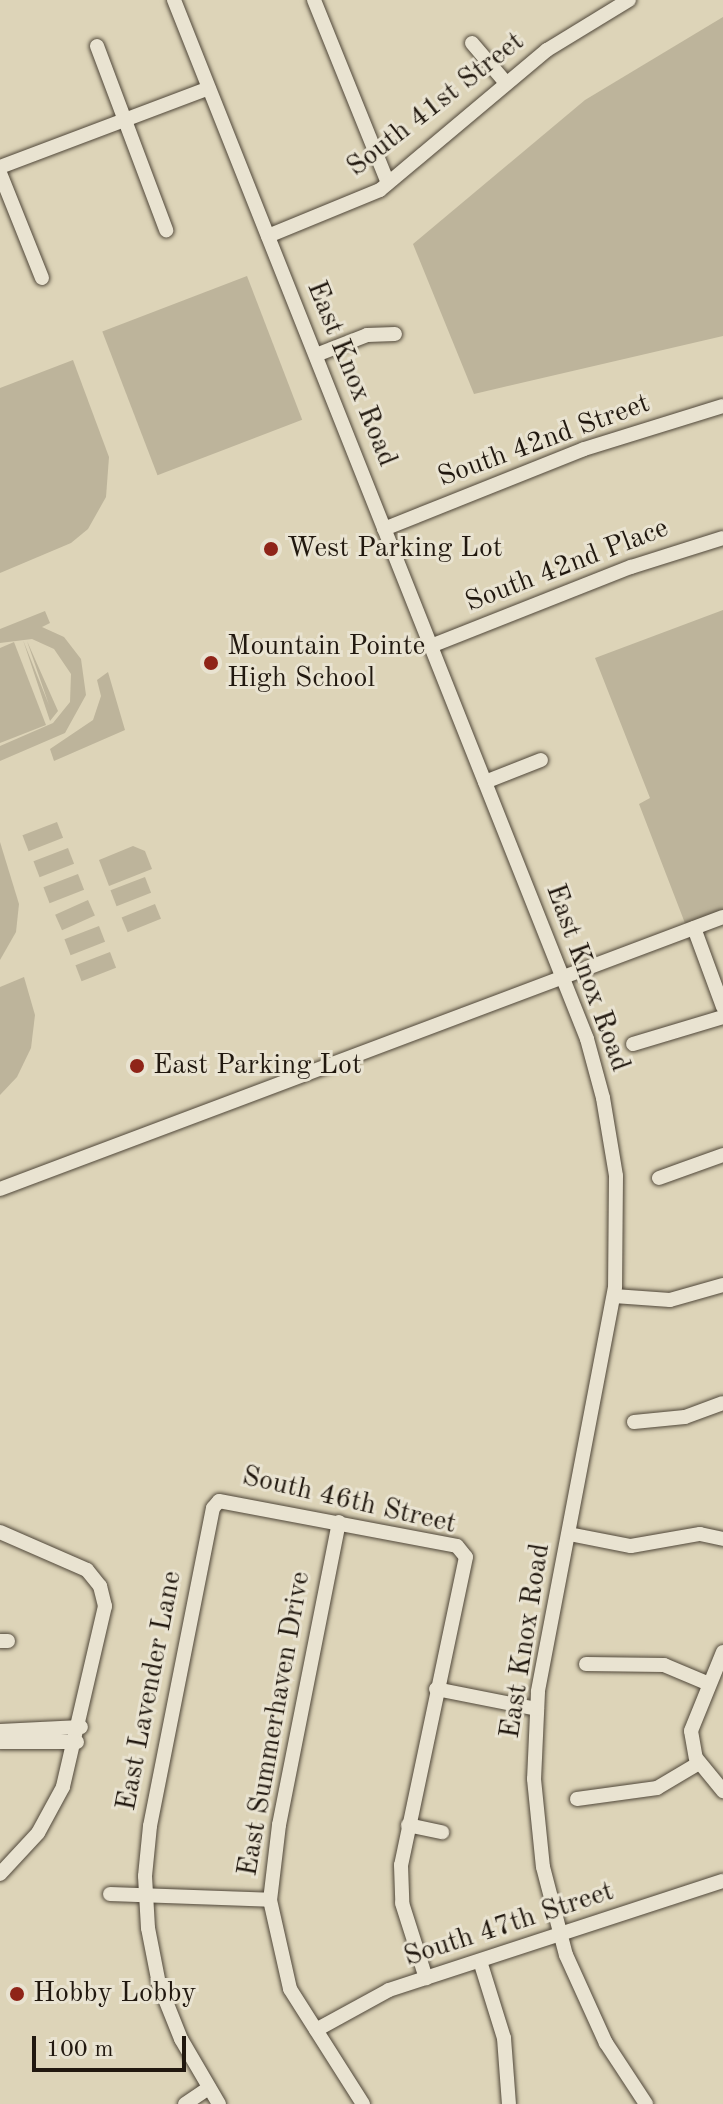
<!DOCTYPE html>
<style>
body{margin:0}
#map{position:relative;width:723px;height:2104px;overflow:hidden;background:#ddd4b8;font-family:"Old Standard TT",serif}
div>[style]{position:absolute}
.green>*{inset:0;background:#bdb49b;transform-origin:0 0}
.roads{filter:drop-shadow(0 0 2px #504739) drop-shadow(0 0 2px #504739)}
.minor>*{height:14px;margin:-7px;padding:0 7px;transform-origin:7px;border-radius:7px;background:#e9e3d1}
.dots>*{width:22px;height:22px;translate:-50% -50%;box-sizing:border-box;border:4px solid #e9e3d1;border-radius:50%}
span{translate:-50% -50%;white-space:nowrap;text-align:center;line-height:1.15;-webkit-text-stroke:6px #e9e3d1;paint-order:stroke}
.street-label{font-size:28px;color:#21180f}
.poi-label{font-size:28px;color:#21180f}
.left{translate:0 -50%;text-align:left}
.scale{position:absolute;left:32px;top:2036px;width:154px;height:36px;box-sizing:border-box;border:4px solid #21180f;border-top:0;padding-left:10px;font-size:24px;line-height:28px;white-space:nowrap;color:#21180f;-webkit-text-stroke:6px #e9e3d1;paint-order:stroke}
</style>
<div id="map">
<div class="green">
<div style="clip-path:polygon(723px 17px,723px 336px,474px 394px,413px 244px,585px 100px)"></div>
<div style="left:247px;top:276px;width:154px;height:155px;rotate:69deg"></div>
<div style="clip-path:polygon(73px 360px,109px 457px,106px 497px,88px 529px,71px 543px,0 573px,0 388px)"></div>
<div style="clip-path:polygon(723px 610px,723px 917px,688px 931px,639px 804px,650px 798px,595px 658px)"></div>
<div style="clip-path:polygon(45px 611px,50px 623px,42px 627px,64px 637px,81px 659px,86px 695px,65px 733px,0 761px,0 746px,53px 723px,70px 702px,71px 674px,54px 649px,32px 639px,0 643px,0 629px)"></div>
<div style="clip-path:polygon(23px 640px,49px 705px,27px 641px,58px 711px,50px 721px)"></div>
<div style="clip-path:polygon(14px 642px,46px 725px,0 743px,0 648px)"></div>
<div style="clip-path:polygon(108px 672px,125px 730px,54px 761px,50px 749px,93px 720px,101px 696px,97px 680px)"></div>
<div style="left:57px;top:822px;width:17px;height:37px;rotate:69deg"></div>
<div style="clip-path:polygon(0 842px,19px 904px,16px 932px,0 960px)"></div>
<div style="clip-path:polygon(133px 846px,145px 851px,152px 869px,109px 886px,99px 860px)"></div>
<div style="left:68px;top:848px;width:17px;height:37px;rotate:69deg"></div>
<div style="left:78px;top:874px;width:17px;height:37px;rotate:69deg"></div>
<div style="left:145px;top:877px;width:17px;height:37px;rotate:69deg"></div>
<div style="left:88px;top:900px;width:17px;height:36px;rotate:66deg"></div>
<div style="left:155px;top:904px;width:16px;height:36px;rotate:68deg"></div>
<div style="left:99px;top:926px;width:17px;height:37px;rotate:69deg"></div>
<div style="left:110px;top:952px;width:17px;height:37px;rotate:69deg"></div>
<div style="clip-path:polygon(24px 977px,35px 1015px,31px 1048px,17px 1077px,0 1095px,0 987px)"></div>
</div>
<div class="roads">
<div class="minor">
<div style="left:174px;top:0;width:1118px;rotate:68.32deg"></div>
<div style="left:587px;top:1039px;width:61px;rotate:74.8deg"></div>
<div style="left:603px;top:1098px;width:79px;rotate:80.5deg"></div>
<div style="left:616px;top:1176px;width:111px;rotate:90.5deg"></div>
<div style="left:615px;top:1287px;width:412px;rotate:100.8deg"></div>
<div style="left:538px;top:1692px;width:87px;rotate:92.6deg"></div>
<div style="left:534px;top:1779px;width:88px;rotate:84.2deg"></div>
<div style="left:543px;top:1867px;width:91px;rotate:75.4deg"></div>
<div style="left:566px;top:1955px;width:97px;rotate:65.6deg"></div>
<div style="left:606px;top:2043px;width:73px;rotate:56.7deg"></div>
<div style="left:314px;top:0;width:197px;rotate:68deg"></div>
<div style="left:472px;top:43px;width:52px;rotate:49.6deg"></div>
<div style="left:97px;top:46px;width:197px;rotate:69.4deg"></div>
<div style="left:0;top:167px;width:223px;rotate:-20.7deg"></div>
<div style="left:0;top:173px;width:113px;rotate:68.2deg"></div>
<div style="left:268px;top:236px;width:121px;rotate:-22.3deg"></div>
<div style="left:380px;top:190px;width:218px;rotate:-40deg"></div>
<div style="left:547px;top:50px;width:96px;rotate:-31.4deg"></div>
<div style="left:316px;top:355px;width:55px;rotate:-21.4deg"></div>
<div style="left:367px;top:335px;width:28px;rotate:-2deg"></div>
<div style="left:384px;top:529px;width:215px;rotate:-21.8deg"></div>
<div style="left:584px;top:449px;width:145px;rotate:-17.2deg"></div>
<div style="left:431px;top:646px;width:215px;rotate:-21.6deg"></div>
<div style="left:631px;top:567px;width:96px;rotate:-17.5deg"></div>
<div style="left:485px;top:782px;width:60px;rotate:-21.4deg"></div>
<div style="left:694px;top:928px;width:84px;rotate:69.8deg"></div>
<div style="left:633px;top:1044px;width:94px;rotate:-16.7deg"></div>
<div style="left:659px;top:1178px;width:68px;rotate:-19.8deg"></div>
<div style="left:0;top:1189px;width:772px;rotate:-20.62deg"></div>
<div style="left:614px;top:1296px;width:56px;rotate:4.1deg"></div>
<div style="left:670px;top:1300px;width:55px;rotate:-15.8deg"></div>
<div style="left:634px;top:1422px;width:51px;rotate:-5.6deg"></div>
<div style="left:685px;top:1417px;width:40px;rotate:-20.2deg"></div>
<div style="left:339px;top:1522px;width:309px;rotate:101.2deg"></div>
<div style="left:279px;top:1825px;width:76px;rotate:96.8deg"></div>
<div style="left:270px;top:1900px;width:91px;rotate:77.3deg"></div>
<div style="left:290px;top:1989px;width:136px;rotate:57.6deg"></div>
<div style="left:0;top:1532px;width:95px;rotate:23.6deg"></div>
<div style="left:87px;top:1570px;width:21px;rotate:51deg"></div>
<div style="left:100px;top:1586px;width:21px;rotate:76deg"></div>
<div style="left:105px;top:1606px;width:186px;rotate:103.1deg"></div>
<div style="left:63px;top:1787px;width:52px;rotate:118.5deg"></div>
<div style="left:38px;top:1833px;width:56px;rotate:132.8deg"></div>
<div style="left:569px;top:1534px;width:63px;rotate:11deg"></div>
<div style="left:631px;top:1546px;width:70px;rotate:-9.9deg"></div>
<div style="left:700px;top:1534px;width:24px;rotate:12deg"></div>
<div style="left:0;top:1641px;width:8px"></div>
<div style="left:723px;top:1652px;width:85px;rotate:112.1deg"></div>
<div style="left:691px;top:1731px;width:27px;rotate:80deg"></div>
<div style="left:696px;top:1758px;width:43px;rotate:50.7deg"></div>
<div style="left:586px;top:1664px;width:78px;rotate:0.7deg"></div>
<div style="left:664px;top:1665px;width:49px;rotate:22.9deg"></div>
<div style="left:436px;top:1689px;width:103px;rotate:11.2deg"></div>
<div style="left:0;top:1731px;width:81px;rotate:-2.8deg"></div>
<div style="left:0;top:1742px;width:77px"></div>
<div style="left:577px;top:1799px;width:81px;rotate:-7.8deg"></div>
<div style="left:657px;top:1788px;width:49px;rotate:-30.8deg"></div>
<div style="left:408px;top:1825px;width:35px;rotate:12deg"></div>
<div style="left:110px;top:1894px;width:160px;rotate:2.1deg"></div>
<div style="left:480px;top:1961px;width:81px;rotate:72.7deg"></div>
<div style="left:504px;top:2038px;width:66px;rotate:85.7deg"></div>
<div style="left:316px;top:2030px;width:83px;rotate:-28.7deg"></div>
<div style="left:389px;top:1990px;width:351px;rotate:-18.1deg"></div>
<div style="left:185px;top:2104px;width:29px;rotate:-34deg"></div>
<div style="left:219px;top:2104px;width:75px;rotate:-120.3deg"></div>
<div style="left:181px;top:2039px;width:59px;rotate:-111.8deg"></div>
<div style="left:159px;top:1984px;width:57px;rotate:-101.1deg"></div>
<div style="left:148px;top:1928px;width:52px;rotate:-93.3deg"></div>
<div style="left:145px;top:1876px;width:50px;rotate:-84.3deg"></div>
<div style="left:150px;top:1826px;width:324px;rotate:-78.8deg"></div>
<div style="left:213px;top:1508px;width:9px;rotate:-49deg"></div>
<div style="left:219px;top:1501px;width:242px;rotate:10.7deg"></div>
<div style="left:457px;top:1546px;width:14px;rotate:51deg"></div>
<div style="left:466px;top:1557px;width:315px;rotate:101.9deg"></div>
<div style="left:401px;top:1865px;width:38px;rotate:88deg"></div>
<div style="left:402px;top:1903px;width:79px;rotate:72.3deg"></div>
</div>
</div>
<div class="dots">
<div style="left:271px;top:549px;background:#8f2418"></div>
<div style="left:211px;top:663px;background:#8f2418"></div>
<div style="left:137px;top:1066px;background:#8f2418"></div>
<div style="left:17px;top:1994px;background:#8f2418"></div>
</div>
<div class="street-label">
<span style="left:436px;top:105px;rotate:-38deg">South 41st Street</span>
<span style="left:351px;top:374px;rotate:68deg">East Knox Road</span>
<span style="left:544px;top:441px;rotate:-20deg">South 42nd Street</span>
<span style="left:567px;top:566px;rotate:-21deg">South 42nd Place</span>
<span style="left:587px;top:978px;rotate:70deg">East Knox Road</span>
<span style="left:349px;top:1501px;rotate:13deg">South 46th Street</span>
<span style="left:526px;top:1641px;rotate:-81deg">East Knox Road</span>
<span style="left:150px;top:1691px;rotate:-79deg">East Lavender Lane</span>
<span style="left:275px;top:1724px;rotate:-80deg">East Summerhaven Drive</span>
<span style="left:509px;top:1925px;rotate:-18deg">South 47th Street</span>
</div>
<div class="poi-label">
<span class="left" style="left:287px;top:549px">West Parking Lot</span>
<span class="left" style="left:227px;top:663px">Mountain Pointe<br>High School</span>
<span class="left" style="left:153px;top:1066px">East Parking Lot</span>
<span class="left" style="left:33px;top:1994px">Hobby Lobby</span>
</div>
<div class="scale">100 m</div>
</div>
